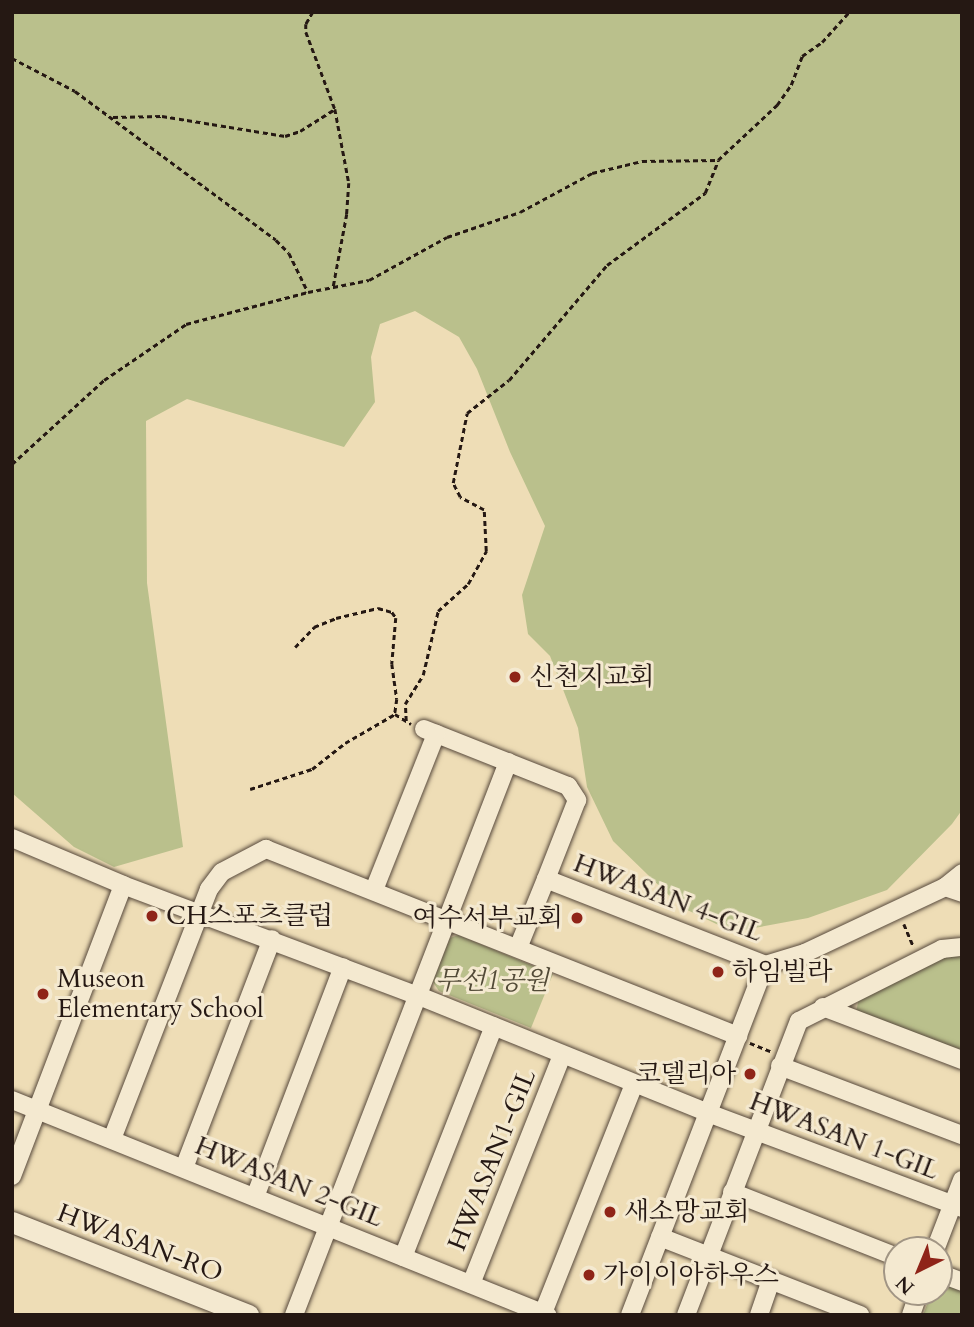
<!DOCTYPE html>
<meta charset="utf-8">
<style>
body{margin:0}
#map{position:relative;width:974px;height:1327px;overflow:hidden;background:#eeddb6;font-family:Cardo,"Noto Serif KR",serif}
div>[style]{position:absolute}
.green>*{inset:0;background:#bac08c}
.path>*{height:2.5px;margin-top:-1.25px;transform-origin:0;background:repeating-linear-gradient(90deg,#251813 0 5px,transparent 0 8.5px)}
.roads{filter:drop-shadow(0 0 2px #57493c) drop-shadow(0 0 2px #57493c)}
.minor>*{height:18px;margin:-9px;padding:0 9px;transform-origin:9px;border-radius:9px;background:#f4e9d0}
.tertiary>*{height:21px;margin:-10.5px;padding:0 10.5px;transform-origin:10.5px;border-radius:10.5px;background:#f4e9d0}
.dots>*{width:19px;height:19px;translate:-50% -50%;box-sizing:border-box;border:4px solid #f4e9d0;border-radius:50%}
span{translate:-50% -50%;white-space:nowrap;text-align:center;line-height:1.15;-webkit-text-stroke:6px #f4e9d0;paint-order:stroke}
.poi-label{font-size:26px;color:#251813}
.left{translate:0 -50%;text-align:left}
.right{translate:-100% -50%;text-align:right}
.street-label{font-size:26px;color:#251813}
.park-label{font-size:26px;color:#524a37;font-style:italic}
.frame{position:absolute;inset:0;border:14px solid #251813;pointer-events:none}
.north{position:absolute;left:883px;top:1236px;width:70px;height:70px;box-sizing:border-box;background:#f4e9d0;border:2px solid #a19584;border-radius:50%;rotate:223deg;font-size:19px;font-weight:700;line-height:28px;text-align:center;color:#251813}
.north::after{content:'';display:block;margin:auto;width:24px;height:32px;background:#8f2418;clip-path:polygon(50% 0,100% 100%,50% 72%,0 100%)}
</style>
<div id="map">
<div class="green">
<div style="clip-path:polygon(12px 12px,962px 12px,962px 810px,952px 824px,887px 890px,808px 918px,733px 932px,681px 907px,613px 841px,587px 787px,578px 728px,550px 656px,528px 634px,522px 595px,545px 526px,510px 452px,477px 369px,459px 337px,415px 311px,380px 324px,371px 357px,375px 402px,344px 447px,187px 399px,146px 421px,147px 583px,183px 847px,114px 867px,74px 847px,12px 793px)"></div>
<div style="clip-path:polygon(458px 935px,553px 974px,531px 1028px,439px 991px,433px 982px,450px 938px)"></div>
<div style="clip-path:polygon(948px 955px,962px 955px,961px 1050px,856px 1013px,859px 997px)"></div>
<div style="clip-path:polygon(943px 1284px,962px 1291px,960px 1315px,923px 1315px,932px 1292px,939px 1292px,939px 1286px)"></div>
</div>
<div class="path">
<div style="left:313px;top:12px;width:14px;rotate:120deg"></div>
<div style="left:306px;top:24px;width:8px;rotate:90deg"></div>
<div style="left:306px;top:32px;width:82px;rotate:69.4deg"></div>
<div style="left:335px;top:109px;width:75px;rotate:79.3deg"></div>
<div style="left:349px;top:183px;width:31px;rotate:94deg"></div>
<div style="left:347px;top:214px;width:76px;rotate:100.6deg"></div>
<div style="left:12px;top:58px;width:71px;rotate:27.6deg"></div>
<div style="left:75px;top:91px;width:250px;rotate:36.5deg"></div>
<div style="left:276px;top:240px;width:18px;rotate:45deg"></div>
<div style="left:289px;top:253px;width:43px;rotate:64deg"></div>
<div style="left:113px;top:117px;width:49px;rotate:-1.2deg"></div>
<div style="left:162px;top:116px;width:125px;rotate:9.2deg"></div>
<div style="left:285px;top:136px;width:16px;rotate:-18deg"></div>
<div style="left:300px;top:131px;width:41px;rotate:-32.2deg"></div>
<div style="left:12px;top:464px;width:125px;rotate:-42.4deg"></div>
<div style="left:104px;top:380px;width:99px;rotate:-34.3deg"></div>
<div style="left:186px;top:324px;width:126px;rotate:-14.7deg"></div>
<div style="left:308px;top:292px;width:62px;rotate:-11.1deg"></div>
<div style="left:369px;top:280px;width:89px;rotate:-28.9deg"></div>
<div style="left:447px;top:237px;width:77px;rotate:-18.9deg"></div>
<div style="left:520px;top:212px;width:82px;rotate:-28.4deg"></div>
<div style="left:592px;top:173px;width:51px;rotate:-13.5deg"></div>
<div style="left:642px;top:161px;width:76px;rotate:-0.8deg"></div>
<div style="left:295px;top:647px;width:28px;rotate:-46deg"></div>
<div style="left:314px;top:627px;width:24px;rotate:-22deg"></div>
<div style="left:336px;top:618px;width:43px;rotate:-13.4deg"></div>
<div style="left:378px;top:608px;width:15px;rotate:16deg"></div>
<div style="left:392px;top:612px;width:7px;rotate:56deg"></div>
<div style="left:396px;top:618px;width:46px;rotate:95deg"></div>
<div style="left:392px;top:664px;width:35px;rotate:82deg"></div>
<div style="left:397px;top:699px;width:15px;rotate:98deg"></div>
<div style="left:395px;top:714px;width:19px;rotate:32deg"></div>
<div style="left:406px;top:721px;width:17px;rotate:-93deg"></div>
<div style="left:405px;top:704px;width:34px;rotate:-58deg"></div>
<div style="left:423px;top:675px;width:66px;rotate:-76.8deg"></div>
<div style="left:438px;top:611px;width:40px;rotate:-42deg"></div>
<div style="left:468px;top:584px;width:38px;rotate:-61deg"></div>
<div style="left:486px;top:551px;width:41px;rotate:-92.8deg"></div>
<div style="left:484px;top:510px;width:27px;rotate:-152deg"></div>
<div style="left:460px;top:497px;width:16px;rotate:-117deg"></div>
<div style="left:453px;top:483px;width:71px;rotate:-78.7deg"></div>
<div style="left:467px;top:413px;width:53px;rotate:-38.2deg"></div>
<div style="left:509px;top:380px;width:151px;rotate:-49.6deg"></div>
<div style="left:607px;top:265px;width:122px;rotate:-36.3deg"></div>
<div style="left:705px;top:193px;width:35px;rotate:-68deg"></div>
<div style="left:718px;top:160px;width:81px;rotate:-43deg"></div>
<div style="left:777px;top:105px;width:24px;rotate:-55deg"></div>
<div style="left:791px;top:85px;width:31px;rotate:-69deg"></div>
<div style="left:802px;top:56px;width:24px;rotate:-35deg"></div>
<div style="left:822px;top:42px;width:40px;rotate:-48deg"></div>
<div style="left:250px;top:789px;width:65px;rotate:-17.9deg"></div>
<div style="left:312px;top:769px;width:42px;rotate:-38.2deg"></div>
<div style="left:345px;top:743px;width:58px;rotate:-30.1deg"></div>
<div style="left:904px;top:924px;width:25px;rotate:67deg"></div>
<div style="left:750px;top:1043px;width:22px;rotate:22deg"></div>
</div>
<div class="roads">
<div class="minor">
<div style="left:424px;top:729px;width:155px;rotate:21.6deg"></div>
<div style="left:568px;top:786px;width:17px;rotate:57deg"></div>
<div style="left:577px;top:800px;width:85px;rotate:111.4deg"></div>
<div style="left:546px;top:879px;width:235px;rotate:21.4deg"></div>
<div style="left:765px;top:965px;width:42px;rotate:-16.7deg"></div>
<div style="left:805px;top:953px;width:155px;rotate:-25.2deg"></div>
<div style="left:945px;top:887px;width:18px;rotate:19deg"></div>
<div style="left:12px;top:838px;width:121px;rotate:22.9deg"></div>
<div style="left:123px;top:885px;width:316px;rotate:20.6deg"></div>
<div style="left:419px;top:996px;width:312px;rotate:22deg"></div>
<div style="left:708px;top:1113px;width:271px;rotate:20.5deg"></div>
<div style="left:945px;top:887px;width:22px;rotate:-39deg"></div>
<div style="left:374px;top:890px;width:168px;rotate:-68.3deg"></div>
<div style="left:518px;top:948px;width:74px;rotate:-67.9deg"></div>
<div style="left:823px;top:1007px;width:149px;rotate:20.9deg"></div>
<div style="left:780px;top:1066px;width:195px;rotate:20.8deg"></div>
<div style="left:12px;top:1100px;width:577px;rotate:21.89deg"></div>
<div style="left:112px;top:1139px;width:268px;rotate:-68.8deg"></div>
<div style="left:209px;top:889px;width:21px;rotate:-53deg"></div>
<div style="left:222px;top:872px;width:50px;rotate:-27.6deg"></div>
<div style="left:266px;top:849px;width:508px;rotate:21.61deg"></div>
<div style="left:184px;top:1168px;width:245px;rotate:-69deg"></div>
<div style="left:12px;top:1176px;width:311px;rotate:-69.1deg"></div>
<div style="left:732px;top:1192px;width:177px;rotate:21.5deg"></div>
<div style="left:255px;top:1197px;width:246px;rotate:-69.1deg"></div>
<div style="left:660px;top:1237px;width:215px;rotate:21.3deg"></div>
<div style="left:935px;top:1250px;width:75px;rotate:-68.9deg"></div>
<div style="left:403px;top:1257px;width:248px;rotate:-68.5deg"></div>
<div style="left:939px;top:1273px;width:25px;rotate:21deg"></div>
<div style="left:471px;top:1284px;width:246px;rotate:-68.3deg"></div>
<div style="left:543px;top:1313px;width:246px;rotate:-68.3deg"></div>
<div style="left:294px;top:1315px;width:593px;rotate:-68.84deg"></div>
<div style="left:630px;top:1315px;width:375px;rotate:-68.9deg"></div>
<div style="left:686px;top:1315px;width:315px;rotate:-69deg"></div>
<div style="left:799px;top:1021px;width:160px;rotate:-26.7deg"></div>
<div style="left:942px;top:949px;width:20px;rotate:-6deg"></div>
<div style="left:759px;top:1315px;width:37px;rotate:-71deg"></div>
<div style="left:911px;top:1315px;width:24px;rotate:-71deg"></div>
</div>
<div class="tertiary">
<div style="left:12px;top:1222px;width:254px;rotate:21.5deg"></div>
</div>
</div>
<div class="dots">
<div style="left:515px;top:677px;background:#8f2418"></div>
<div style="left:152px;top:916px;background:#8f2418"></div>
<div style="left:577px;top:918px;background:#8f2418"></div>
<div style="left:718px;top:972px;background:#8f2418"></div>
<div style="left:43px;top:994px;background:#8f2418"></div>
<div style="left:750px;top:1074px;background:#8f2418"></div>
<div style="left:610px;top:1212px;background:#8f2418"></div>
<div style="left:589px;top:1275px;background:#8f2418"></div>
</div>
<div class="poi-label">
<span class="left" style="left:529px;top:677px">신천지교회</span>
<span class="left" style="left:166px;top:916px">CH스포츠클럽</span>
<span class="right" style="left:563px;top:918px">여수서부교회</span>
<span class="left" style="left:732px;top:972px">하임빌라</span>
<span class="left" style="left:57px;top:994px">Museon<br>Elementary School</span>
<span class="right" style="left:736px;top:1074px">코델리아</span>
<span class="left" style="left:624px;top:1212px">새소망교회</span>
<span class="left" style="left:603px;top:1275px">가이이아하우스</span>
</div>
<div class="street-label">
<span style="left:668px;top:898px;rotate:21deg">HWASAN 4-GIL</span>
<span style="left:844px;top:1136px;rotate:21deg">HWASAN 1-GIL</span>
<span style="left:492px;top:1160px;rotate:-68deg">HWASAN1-GIL</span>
<span style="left:289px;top:1182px;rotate:22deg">HWASAN 2-GIL</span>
<span style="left:140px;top:1243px;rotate:21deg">HWASAN-RO</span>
</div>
<div class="park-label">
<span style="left:492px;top:981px">무선1공원</span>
</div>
<div class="frame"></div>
<div class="north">N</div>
</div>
